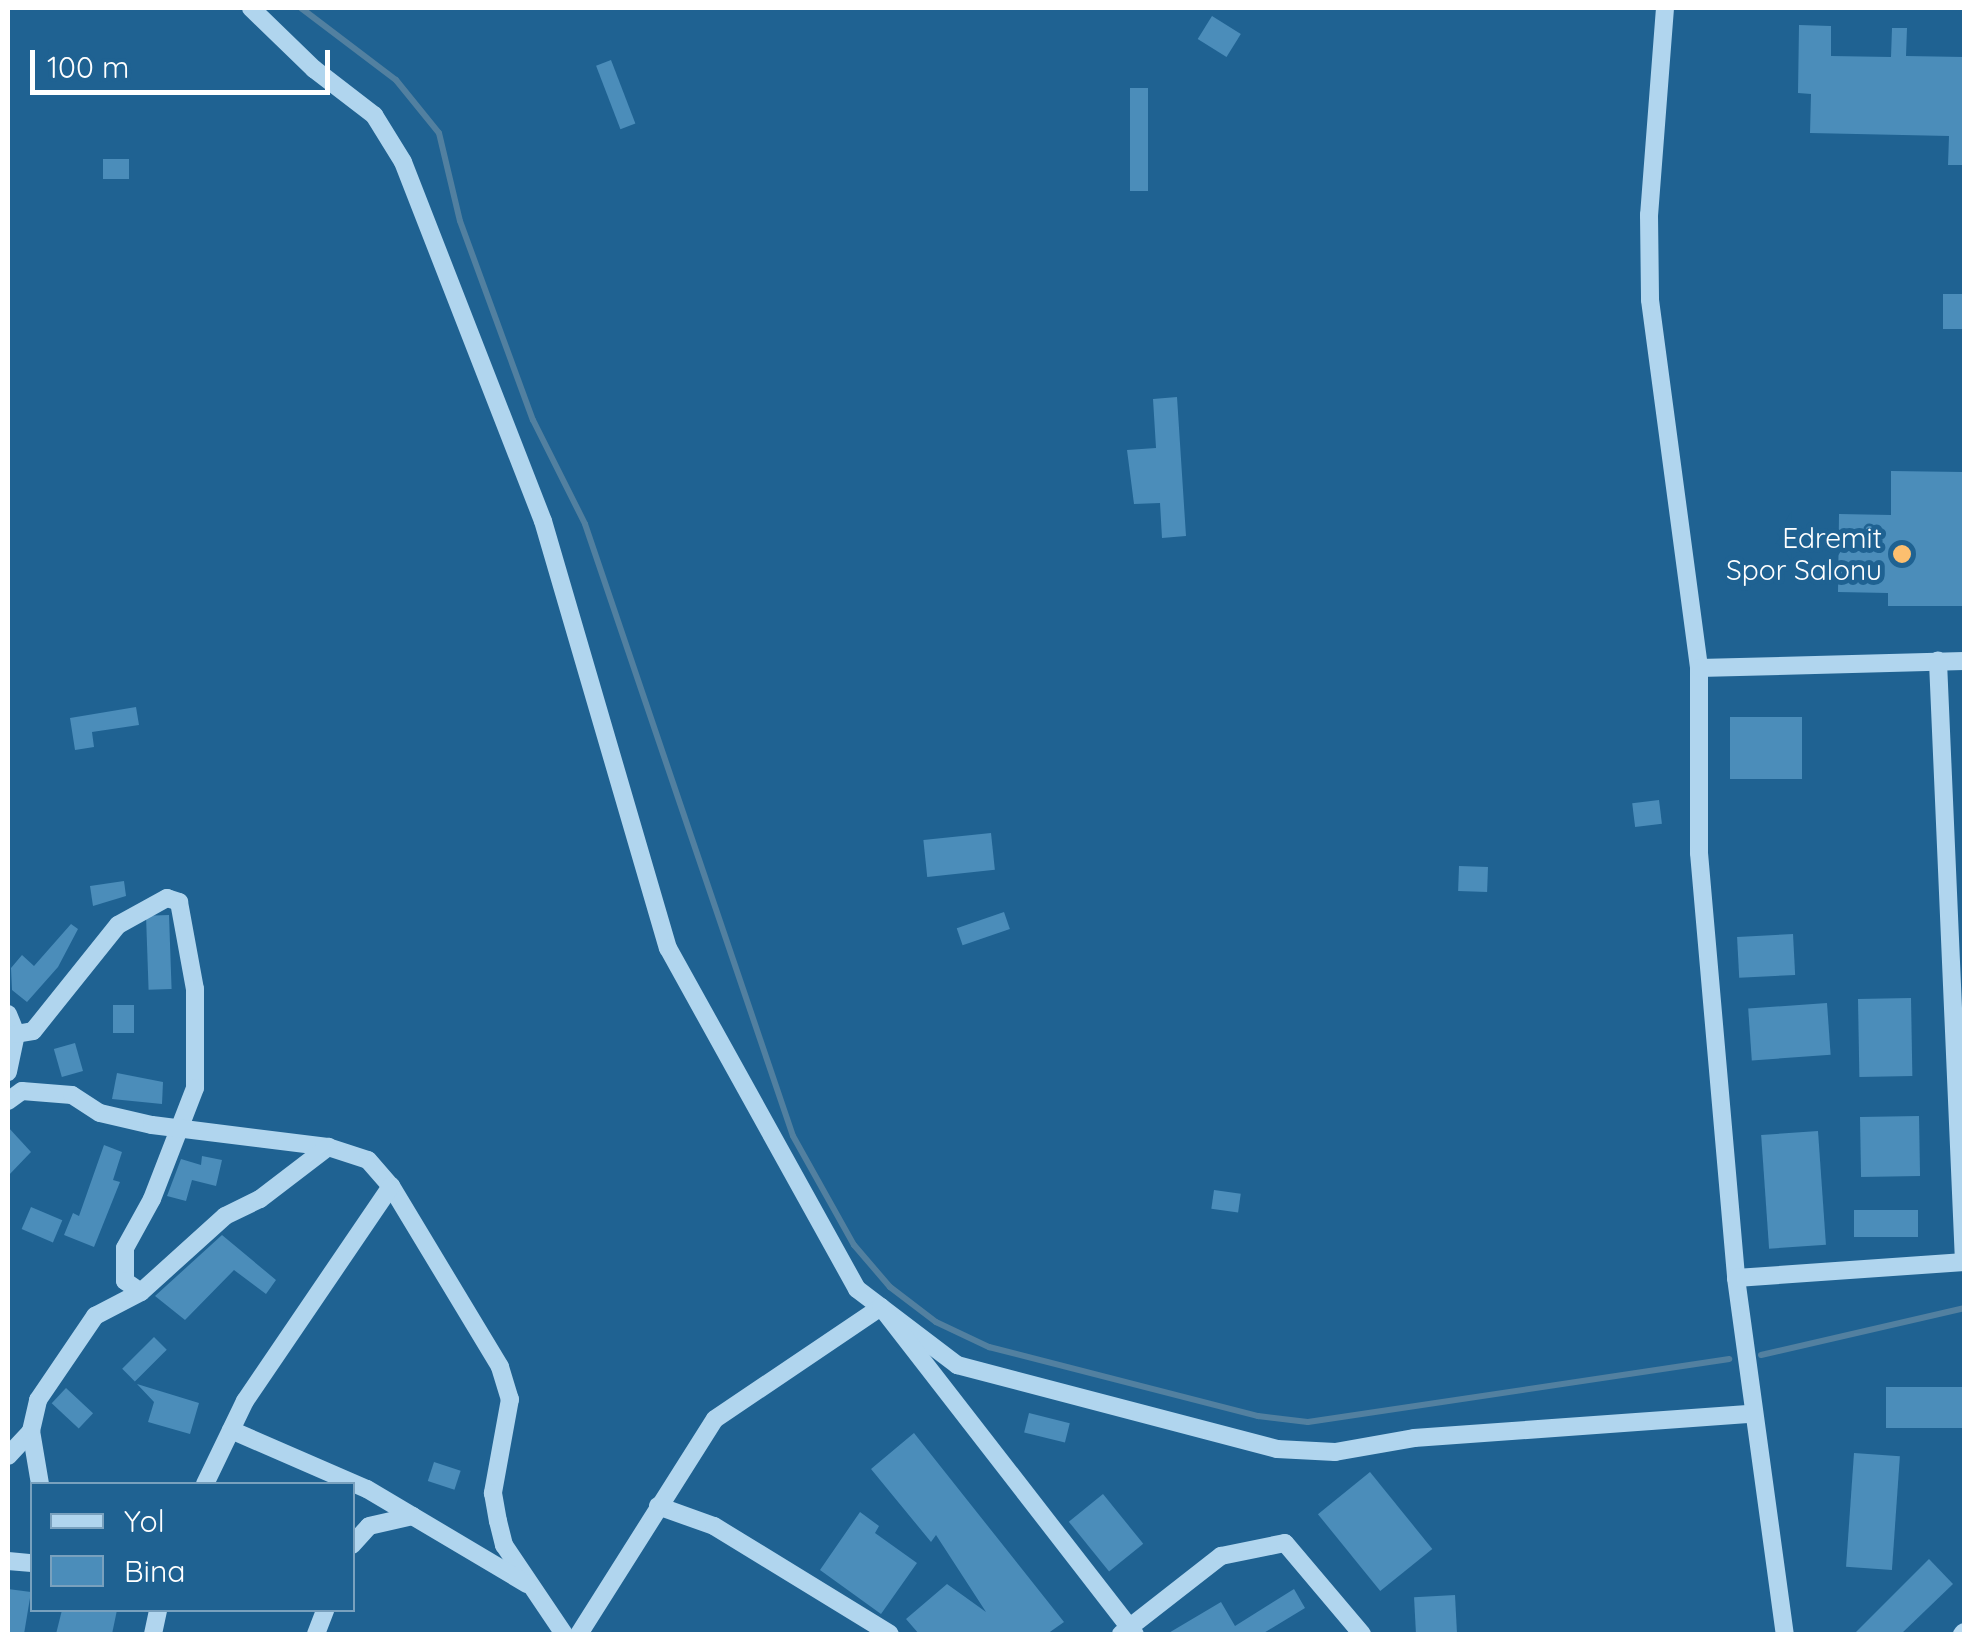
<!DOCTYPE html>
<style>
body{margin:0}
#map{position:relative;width:1972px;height:1642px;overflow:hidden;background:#1f6292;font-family:Quicksand,sans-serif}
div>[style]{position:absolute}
.stream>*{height:6px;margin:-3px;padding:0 3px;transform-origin:3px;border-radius:3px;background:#5280a0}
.building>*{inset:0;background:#4b8dba;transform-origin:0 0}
.minor>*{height:18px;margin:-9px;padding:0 9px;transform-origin:9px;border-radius:9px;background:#b0d5ee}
.dots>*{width:28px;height:28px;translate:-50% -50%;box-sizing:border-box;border:5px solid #1f6292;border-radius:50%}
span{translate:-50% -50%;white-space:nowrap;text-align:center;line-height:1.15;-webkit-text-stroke:10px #1f6292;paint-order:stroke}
.poi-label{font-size:28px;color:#fff}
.right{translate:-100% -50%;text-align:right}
.frame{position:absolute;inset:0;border:10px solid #fff;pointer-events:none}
.legend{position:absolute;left:30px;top:1482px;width:325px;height:130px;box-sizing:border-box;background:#1f6292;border:2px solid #79a1be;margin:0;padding:12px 18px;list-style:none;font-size:30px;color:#fff}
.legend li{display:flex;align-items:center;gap:20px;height:50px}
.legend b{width:50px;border:2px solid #79a1be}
.scale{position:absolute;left:30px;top:50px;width:300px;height:45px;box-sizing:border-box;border:5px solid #fff;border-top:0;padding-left:12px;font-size:30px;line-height:35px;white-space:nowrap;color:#fff;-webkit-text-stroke:8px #1f6292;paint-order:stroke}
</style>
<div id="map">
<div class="stream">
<div style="left:301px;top:8px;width:119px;rotate:37.2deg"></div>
<div style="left:396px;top:80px;width:68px;rotate:50.9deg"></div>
<div style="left:439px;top:133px;width:90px;rotate:76.6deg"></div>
<div style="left:460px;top:221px;width:212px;rotate:69.9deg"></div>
<div style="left:533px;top:420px;width:116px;rotate:63.4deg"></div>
<div style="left:585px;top:524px;width:646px;rotate:71.23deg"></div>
<div style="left:793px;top:1136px;width:125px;rotate:60.8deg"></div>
<div style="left:854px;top:1245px;width:55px;rotate:49.4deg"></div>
<div style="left:890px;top:1287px;width:58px;rotate:37.3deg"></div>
<div style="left:936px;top:1322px;width:59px;rotate:25.3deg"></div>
<div style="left:989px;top:1347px;width:278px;rotate:14.4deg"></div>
<div style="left:1258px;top:1416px;width:50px;rotate:6.8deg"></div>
<div style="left:1308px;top:1422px;width:426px;rotate:-8.5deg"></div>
<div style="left:1761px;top:1355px;width:208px;rotate:-13deg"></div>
</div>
<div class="building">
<div style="left:1212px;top:16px;width:34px;height:27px;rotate:32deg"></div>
<div style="clip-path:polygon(1799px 25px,1831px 26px,1831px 56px,1891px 57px,1892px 28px,1907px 28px,1906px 56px,1964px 57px,1964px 165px,1948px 165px,1949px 136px,1810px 133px,1811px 94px,1798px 93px)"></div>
<div style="left:611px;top:60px;width:68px;height:16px;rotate:69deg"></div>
<div style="left:1130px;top:88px;width:18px;height:103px"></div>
<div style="left:103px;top:159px;width:26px;height:20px"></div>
<div style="left:1964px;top:294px;width:35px;height:21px;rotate:90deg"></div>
<div style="clip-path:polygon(1177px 397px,1186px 536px,1162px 538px,1160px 503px,1134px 504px,1127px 450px,1156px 448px,1153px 399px)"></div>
<div style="clip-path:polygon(1891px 471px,1964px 472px,1964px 606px,1888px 606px,1888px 593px,1838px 592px,1839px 514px,1891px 515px)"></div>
<div style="clip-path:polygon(136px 707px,139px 725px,92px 732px,94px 747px,75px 750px,70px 718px)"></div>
<div style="left:1802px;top:717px;width:62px;height:72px;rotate:90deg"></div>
<div style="left:1659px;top:800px;width:24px;height:27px;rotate:83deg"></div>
<div style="left:991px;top:833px;width:37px;height:68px;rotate:84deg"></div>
<div style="left:1459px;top:866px;width:29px;height:25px;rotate:2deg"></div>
<div style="clip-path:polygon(124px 881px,126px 896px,93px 906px,90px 886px)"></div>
<div style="left:1004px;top:912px;width:18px;height:50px;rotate:71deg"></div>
<div style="left:169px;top:915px;width:74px;height:23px;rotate:88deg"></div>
<div style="clip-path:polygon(71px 924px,78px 929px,58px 967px,27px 1002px,12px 990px,11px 968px,22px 955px,34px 966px)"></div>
<div style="left:1793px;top:934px;width:41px;height:56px;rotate:87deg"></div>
<div style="left:1911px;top:998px;width:78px;height:53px;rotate:89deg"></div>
<div style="left:1827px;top:1003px;width:52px;height:79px;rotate:86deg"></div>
<div style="left:113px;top:1005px;width:21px;height:28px"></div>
<div style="left:75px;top:1043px;width:29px;height:22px;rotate:74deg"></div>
<div style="clip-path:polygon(117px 1073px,163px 1082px,162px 1104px,112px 1099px)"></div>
<div style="left:1919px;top:1116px;width:60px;height:59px;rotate:89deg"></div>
<div style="clip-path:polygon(8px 1127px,31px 1152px,8px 1176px)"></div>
<div style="left:1818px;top:1131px;width:114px;height:57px;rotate:86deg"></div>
<div style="clip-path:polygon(104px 1145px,122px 1152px,113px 1180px,120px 1182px,94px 1247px,64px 1235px,73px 1213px,79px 1216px)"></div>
<div style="clip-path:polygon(202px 1156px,222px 1160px,216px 1186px,192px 1180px,186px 1201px,167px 1196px,181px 1159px,201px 1165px)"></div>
<div style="left:1214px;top:1190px;width:27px;height:19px;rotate:8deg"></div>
<div style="left:31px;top:1207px;width:34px;height:24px;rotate:23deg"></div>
<div style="left:1918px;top:1210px;width:27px;height:64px;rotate:90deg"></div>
<div style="clip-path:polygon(222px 1235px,276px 1280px,266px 1294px,234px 1270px,185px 1320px,155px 1296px)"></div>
<div style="left:154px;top:1337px;width:18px;height:45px;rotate:45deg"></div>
<div style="clip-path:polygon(137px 1384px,199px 1403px,190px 1434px,148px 1422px,154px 1402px)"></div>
<div style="left:1964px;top:1387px;width:41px;height:78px;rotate:90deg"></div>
<div style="left:66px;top:1388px;width:37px;height:21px;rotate:43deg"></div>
<div style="left:1029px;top:1413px;width:42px;height:20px;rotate:14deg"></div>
<div style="clip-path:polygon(914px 1433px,1064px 1622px,1047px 1634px,919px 1634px,906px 1619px,947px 1584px,986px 1612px,936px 1535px,931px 1542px,871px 1469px)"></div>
<div style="left:1854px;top:1453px;width:46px;height:114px;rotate:4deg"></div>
<div style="left:434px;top:1462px;width:28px;height:20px;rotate:18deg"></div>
<div style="left:1370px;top:1472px;width:99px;height:67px;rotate:51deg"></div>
<div style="left:1103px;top:1494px;width:64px;height:44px;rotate:51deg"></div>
<div style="clip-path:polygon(860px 1512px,879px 1526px,875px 1533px,917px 1563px,881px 1614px,820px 1570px)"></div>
<div style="clip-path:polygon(1929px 1559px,1953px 1584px,1901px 1634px,1854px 1634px)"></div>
<div style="clip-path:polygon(8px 1589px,31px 1592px,24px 1634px,8px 1634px)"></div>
<div style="clip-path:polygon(1294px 1589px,1305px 1608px,1262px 1634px,1167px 1634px,1221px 1602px,1235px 1626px)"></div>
<div style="left:1455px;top:1595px;width:39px;height:41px;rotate:87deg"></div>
<div style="clip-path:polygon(62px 1610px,117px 1610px,112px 1634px,56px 1634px)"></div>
</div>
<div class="minor">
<div style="left:251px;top:8px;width:88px;rotate:44.1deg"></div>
<div style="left:314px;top:69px;width:76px;rotate:37.5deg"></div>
<div style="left:374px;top:115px;width:55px;rotate:58.3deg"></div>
<div style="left:403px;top:162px;width:385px;rotate:68.7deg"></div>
<div style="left:543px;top:521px;width:445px;rotate:73.7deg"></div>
<div style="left:668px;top:948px;width:390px;rotate:61deg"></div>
<div style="left:857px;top:1289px;width:126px;rotate:37.2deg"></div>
<div style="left:957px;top:1365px;width:331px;rotate:14.7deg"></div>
<div style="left:1277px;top:1449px;width:58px;rotate:3deg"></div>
<div style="left:1335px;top:1452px;width:80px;rotate:-10deg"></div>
<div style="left:1414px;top:1438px;width:338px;rotate:-4.1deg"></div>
<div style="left:1665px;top:8px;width:208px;rotate:94.4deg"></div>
<div style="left:1649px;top:215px;width:85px;rotate:89.3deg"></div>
<div style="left:1650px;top:300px;width:371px;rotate:82.4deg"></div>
<div style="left:1699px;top:668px;width:185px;rotate:90deg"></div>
<div style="left:1699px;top:853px;width:427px;rotate:85deg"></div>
<div style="left:1736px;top:1278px;width:359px;rotate:82.2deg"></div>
<div style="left:1699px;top:668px;width:265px;rotate:-1.5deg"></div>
<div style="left:8px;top:1014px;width:22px;rotate:68deg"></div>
<div style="left:16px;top:1034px;width:39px;rotate:102deg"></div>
<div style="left:16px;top:1034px;width:17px;rotate:-10deg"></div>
<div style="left:33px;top:1031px;width:136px;rotate:-51.3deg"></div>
<div style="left:118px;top:925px;width:56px;rotate:-28.9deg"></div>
<div style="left:167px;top:898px;width:13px;rotate:18deg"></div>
<div style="left:179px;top:902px;width:88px;rotate:79.6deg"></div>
<div style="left:195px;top:989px;width:99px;rotate:90deg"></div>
<div style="left:195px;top:1088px;width:119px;rotate:111.2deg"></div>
<div style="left:152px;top:1199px;width:56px;rotate:118.9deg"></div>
<div style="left:125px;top:1248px;width:33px;rotate:90deg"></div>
<div style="left:125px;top:1281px;width:19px;rotate:35deg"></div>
<div style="left:8px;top:1101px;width:17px;rotate:-36deg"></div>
<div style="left:22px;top:1091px;width:50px;rotate:4.6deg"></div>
<div style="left:72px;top:1095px;width:33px;rotate:33deg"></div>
<div style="left:100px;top:1113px;width:53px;rotate:13deg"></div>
<div style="left:152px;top:1125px;width:177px;rotate:7.1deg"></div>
<div style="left:328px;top:1147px;width:42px;rotate:18deg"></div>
<div style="left:368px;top:1160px;width:35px;rotate:49deg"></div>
<div style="left:391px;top:1186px;width:211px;rotate:58.9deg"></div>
<div style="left:500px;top:1367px;width:34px;rotate:73deg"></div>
<div style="left:510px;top:1399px;width:96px;rotate:100.3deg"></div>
<div style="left:493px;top:1493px;width:28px;rotate:80deg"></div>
<div style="left:498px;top:1521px;width:25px;rotate:76deg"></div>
<div style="left:504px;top:1545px;width:107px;rotate:56deg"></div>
<div style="left:1736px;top:1278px;width:229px;rotate:-4deg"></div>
<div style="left:1964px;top:1262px;width:602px;rotate:-92.48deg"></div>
<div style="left:231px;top:1430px;width:148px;rotate:23.5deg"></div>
<div style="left:367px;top:1489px;width:186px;rotate:30.7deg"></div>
<div style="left:8px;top:1456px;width:34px;rotate:-47deg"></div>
<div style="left:40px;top:1484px;width:54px;rotate:-99.6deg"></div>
<div style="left:31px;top:1431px;width:32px;rotate:-77deg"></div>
<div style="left:38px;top:1400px;width:102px;rotate:-55.8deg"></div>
<div style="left:95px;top:1316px;width:52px;rotate:-27.6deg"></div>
<div style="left:141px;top:1292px;width:113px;rotate:-42.1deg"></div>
<div style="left:225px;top:1216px;width:39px;rotate:-26deg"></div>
<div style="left:260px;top:1199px;width:86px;rotate:-37.4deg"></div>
<div style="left:205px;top:1484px;width:92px;rotate:-64.3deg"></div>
<div style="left:245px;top:1401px;width:260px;rotate:-55.8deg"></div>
<div style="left:658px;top:1506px;width:59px;rotate:19.7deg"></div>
<div style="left:714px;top:1526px;width:206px;rotate:31.5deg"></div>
<div style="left:352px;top:1545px;width:25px;rotate:-48deg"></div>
<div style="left:369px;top:1526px;width:45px;rotate:-12.8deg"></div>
<div style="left:8px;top:1561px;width:24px;rotate:5deg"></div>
<div style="left:153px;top:1634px;width:25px;rotate:-78deg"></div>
<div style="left:316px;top:1634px;width:26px;rotate:-69deg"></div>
<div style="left:579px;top:1634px;width:254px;rotate:-57.7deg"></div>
<div style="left:715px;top:1419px;width:200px;rotate:-34deg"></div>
<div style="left:881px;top:1307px;width:414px;rotate:52.2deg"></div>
<div style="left:1121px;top:1634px;width:127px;rotate:-38deg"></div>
<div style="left:1221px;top:1556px;width:65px;rotate:-11.5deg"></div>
<div style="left:1285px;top:1543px;width:119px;rotate:49.8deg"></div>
<div style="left:1962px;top:1634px;width:3px;rotate:-45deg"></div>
</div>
<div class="dots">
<div style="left:1902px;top:554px;background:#fcbf6f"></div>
</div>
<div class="poi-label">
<span class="right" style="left:1882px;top:554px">Edremit<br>Spor Salonu</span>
</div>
<div class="frame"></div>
<ul class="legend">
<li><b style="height:12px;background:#b0d5ee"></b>Yol</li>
<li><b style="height:28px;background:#4b8dba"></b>Bina</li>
</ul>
<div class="scale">100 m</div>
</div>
